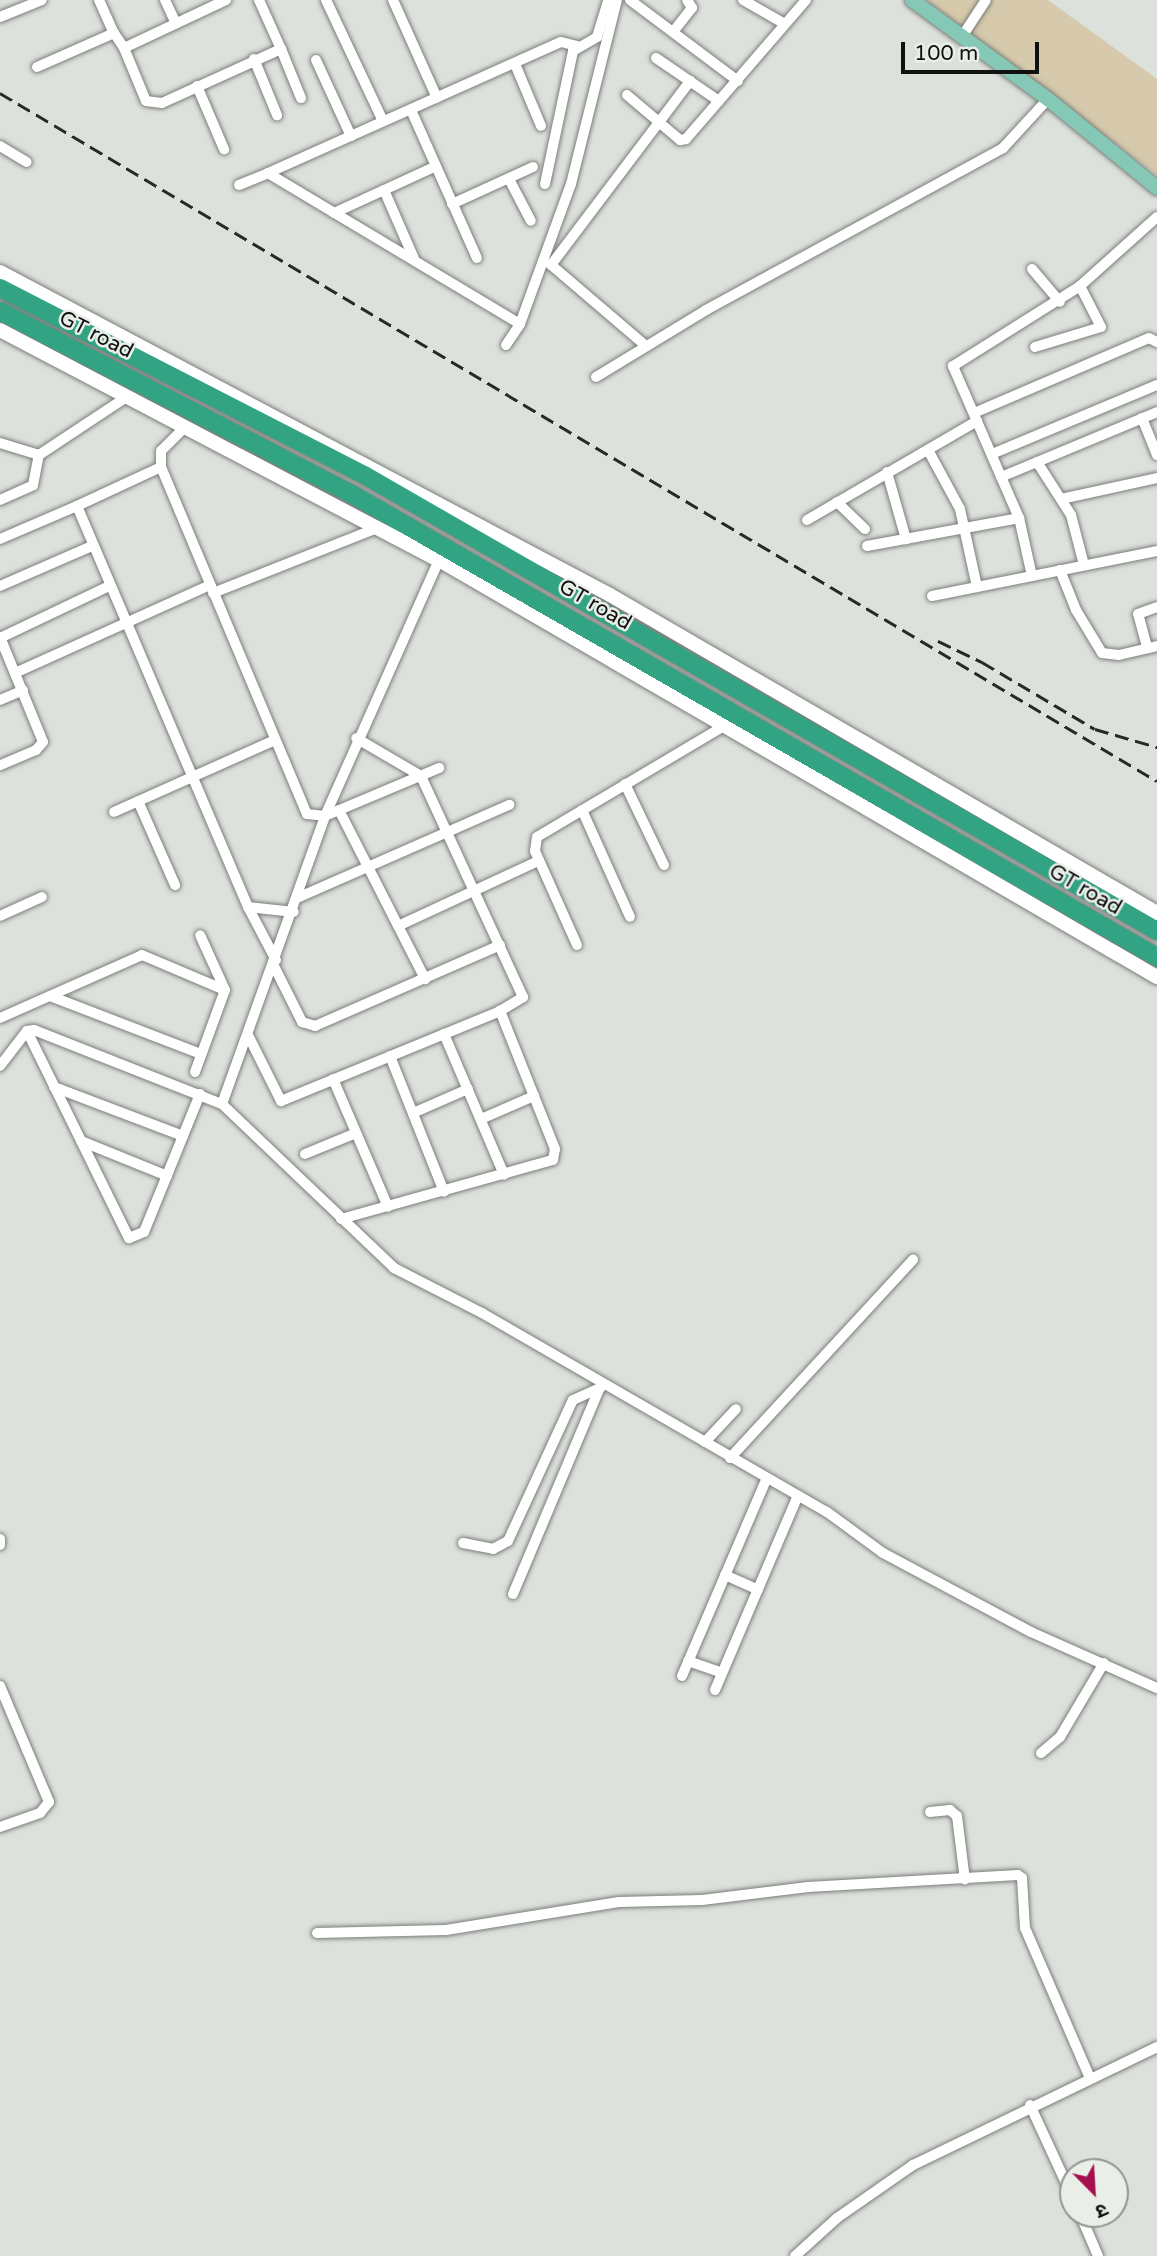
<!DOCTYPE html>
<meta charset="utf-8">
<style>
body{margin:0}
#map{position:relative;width:1157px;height:2256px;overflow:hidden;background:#dde1dc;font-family:"Varela Round","Noto Sans Devanagari",sans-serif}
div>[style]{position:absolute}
.green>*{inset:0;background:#d7caac}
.roads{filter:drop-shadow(0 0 2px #7b7e7a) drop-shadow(0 0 2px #7b7e7a)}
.street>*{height:10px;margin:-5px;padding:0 5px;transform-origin:5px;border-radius:5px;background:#fff}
.secondary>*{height:14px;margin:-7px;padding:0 7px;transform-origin:7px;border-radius:7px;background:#fff}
.primary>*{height:14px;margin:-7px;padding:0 7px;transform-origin:7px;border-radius:7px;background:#85c8b5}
.highway>*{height:18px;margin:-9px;padding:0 9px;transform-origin:9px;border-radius:9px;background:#33a483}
.rail>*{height:2.5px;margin-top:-1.25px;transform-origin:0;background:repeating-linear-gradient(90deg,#272827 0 14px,transparent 0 21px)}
span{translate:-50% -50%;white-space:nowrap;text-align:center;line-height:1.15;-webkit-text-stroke:5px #eaeee9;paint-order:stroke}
.street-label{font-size:21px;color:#0f100f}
.north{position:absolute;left:1059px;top:2158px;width:70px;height:70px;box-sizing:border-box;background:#eaeee9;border:2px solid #929592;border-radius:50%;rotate:156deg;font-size:19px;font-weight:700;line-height:28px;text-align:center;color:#0f100f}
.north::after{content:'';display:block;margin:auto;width:24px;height:32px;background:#a4104f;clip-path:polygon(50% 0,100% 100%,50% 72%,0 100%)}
.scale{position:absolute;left:901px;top:42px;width:138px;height:32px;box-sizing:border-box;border:4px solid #0f100f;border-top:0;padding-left:9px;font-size:21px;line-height:24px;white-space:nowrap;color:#0f100f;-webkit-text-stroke:5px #eaeee9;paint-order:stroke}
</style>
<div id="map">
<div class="green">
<div style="clip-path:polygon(927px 0,1048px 0,1157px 79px,1157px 175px)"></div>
</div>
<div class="roads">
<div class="street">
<div style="left:99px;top:0;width:36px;rotate:66deg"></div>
<div style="left:165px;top:0;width:26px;rotate:65deg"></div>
<div style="left:326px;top:0;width:134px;rotate:64.8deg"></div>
<div style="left:393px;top:0;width:107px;rotate:65.8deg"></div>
<div style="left:630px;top:0;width:135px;rotate:36.9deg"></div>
<div style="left:743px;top:0;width:48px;rotate:29.7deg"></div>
<div style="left:0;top:17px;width:45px;rotate:-22deg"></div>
<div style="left:673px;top:32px;width:31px;rotate:-52deg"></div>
<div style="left:692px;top:8px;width:9px;rotate:-122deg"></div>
<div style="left:961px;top:38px;width:45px;rotate:-56.7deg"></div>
<div style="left:124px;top:48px;width:57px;rotate:67.5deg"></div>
<div style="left:146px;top:101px;width:16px;rotate:7deg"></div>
<div style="left:162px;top:103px;width:131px;rotate:-24.4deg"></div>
<div style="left:281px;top:49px;width:54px;rotate:-114.2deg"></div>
<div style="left:281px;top:49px;width:53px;rotate:67.8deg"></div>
<div style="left:656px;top:58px;width:76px;rotate:34.3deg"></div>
<div style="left:254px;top:59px;width:61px;rotate:67.7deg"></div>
<div style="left:316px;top:60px;width:84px;rotate:65.3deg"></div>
<div style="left:515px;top:64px;width:67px;rotate:67.2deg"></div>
<div style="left:37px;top:67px;width:84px;rotate:-23.8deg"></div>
<div style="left:114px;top:33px;width:18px;rotate:56deg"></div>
<div style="left:124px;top:48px;width:113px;rotate:-25.2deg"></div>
<div style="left:197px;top:86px;width:69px;rotate:66.8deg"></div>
<div style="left:627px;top:95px;width:70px;rotate:40.3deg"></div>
<div style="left:680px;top:140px;width:6px;rotate:-9deg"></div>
<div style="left:686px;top:139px;width:184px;rotate:-49.2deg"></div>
<div style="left:411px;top:110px;width:162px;rotate:66deg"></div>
<div style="left:0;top:146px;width:31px;rotate:31deg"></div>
<div style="left:509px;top:179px;width:47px;rotate:62.4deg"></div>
<div style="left:545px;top:184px;width:136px;rotate:-78.1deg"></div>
<div style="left:573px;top:51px;width:28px;rotate:-30deg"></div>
<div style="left:597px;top:37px;width:39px;rotate:-73deg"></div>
<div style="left:239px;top:185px;width:31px;rotate:-22deg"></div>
<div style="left:384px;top:190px;width:77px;rotate:66.4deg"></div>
<div style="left:452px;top:204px;width:89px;rotate:-24.6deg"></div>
<div style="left:334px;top:213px;width:112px;rotate:-24.7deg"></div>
<div style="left:1032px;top:269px;width:43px;rotate:49.7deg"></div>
<div style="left:520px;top:324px;width:294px;rotate:-149.1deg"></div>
<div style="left:268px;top:173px;width:321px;rotate:-24.1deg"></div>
<div style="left:561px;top:42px;width:16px;rotate:14deg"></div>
<div style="left:506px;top:345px;width:25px;rotate:-56deg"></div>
<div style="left:520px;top:324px;width:149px;rotate:-70deg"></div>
<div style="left:571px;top:184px;width:190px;rotate:-76deg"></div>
<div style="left:646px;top:346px;width:125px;rotate:-139.5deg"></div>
<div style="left:551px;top:265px;width:231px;rotate:-52.9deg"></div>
<div style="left:1035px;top:347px;width:69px;rotate:-16.9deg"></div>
<div style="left:1101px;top:327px;width:46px;rotate:-117.1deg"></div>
<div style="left:1080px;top:286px;width:103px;rotate:-41.9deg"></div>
<div style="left:596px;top:377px;width:129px;rotate:-31.3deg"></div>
<div style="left:706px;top:310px;width:338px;rotate:-28.6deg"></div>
<div style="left:1003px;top:148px;width:67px;rotate:-47.4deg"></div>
<div style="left:974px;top:413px;width:190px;rotate:-23.2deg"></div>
<div style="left:1149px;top:338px;width:9px;rotate:27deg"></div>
<div style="left:1142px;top:418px;width:40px;rotate:68deg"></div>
<div style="left:186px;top:426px;width:35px;rotate:135deg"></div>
<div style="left:161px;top:451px;width:16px;rotate:90deg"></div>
<div style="left:161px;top:467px;width:376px;rotate:67.2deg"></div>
<div style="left:307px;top:814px;width:18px;rotate:6deg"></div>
<div style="left:325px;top:816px;width:124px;rotate:-22.8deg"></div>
<div style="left:0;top:443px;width:41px;rotate:17.1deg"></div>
<div style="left:39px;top:455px;width:107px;rotate:-33.5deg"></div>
<div style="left:928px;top:450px;width:67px;rotate:61.5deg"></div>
<div style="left:960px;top:509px;width:80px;rotate:77.7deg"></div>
<div style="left:992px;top:454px;width:179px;rotate:-22.7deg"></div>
<div style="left:1037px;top:462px;width:63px;rotate:57.3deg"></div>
<div style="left:1071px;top:515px;width:52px;rotate:75.4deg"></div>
<div style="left:161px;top:467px;width:93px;rotate:155.1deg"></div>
<div style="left:77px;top:506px;width:436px;rotate:66.9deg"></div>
<div style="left:248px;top:907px;width:46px;rotate:6.2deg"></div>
<div style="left:887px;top:472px;width:70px;rotate:74.2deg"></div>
<div style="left:1001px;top:477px;width:169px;rotate:-22.6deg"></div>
<div style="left:1061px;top:499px;width:98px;rotate:-12.3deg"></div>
<div style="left:0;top:500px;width:36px;rotate:-24deg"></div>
<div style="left:33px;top:485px;width:31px;rotate:-79deg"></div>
<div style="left:837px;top:502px;width:39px;rotate:44deg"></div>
<div style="left:807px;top:520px;width:197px;rotate:-30.2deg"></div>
<div style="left:0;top:539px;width:84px;rotate:-23.2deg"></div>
<div style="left:867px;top:546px;width:155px;rotate:-10.4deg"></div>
<div style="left:1060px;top:570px;width:43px;rotate:68.2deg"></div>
<div style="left:1076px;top:610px;width:50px;rotate:58.8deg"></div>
<div style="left:1102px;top:653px;width:17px;rotate:7deg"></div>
<div style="left:1119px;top:655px;width:39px;rotate:-13deg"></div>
<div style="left:1032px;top:576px;width:59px;rotate:-102.6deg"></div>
<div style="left:1019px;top:518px;width:166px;rotate:-113.5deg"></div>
<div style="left:953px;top:366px;width:150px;rotate:-32.2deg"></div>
<div style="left:0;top:586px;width:100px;rotate:-23.5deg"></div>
<div style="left:213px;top:593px;width:176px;rotate:-21.6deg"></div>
<div style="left:932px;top:596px;width:229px;rotate:-11.3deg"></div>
<div style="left:0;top:637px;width:113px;rotate:67.7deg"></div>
<div style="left:43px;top:742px;width:11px;rotate:131deg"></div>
<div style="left:36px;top:750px;width:39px;rotate:157deg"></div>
<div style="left:0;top:638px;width:121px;rotate:-25.5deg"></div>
<div style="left:1147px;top:647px;width:34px;rotate:-105deg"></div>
<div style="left:1138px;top:614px;width:20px;rotate:-20deg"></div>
<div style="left:15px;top:673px;width:214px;rotate:-24.3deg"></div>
<div style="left:0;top:700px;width:25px;rotate:-23deg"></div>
<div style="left:625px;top:784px;width:90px;rotate:64.3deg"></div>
<div style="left:138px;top:801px;width:92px;rotate:66.2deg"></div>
<div style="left:339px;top:810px;width:190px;rotate:63deg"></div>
<div style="left:582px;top:810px;width:117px;rotate:65.8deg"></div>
<div style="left:114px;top:812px;width:176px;rotate:-24.1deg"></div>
<div style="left:297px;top:898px;width:232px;rotate:-23.7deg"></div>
<div style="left:248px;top:907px;width:60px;rotate:62.2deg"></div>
<div style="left:0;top:916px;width:46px;rotate:-24.3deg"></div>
<div style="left:398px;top:926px;width:154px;rotate:-24.9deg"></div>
<div style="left:577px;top:945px;width:103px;rotate:-114.1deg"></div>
<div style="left:535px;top:851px;width:14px;rotate:-82deg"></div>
<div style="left:537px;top:837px;width:217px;rotate:-30.7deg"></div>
<div style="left:274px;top:966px;width:63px;rotate:63.4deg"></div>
<div style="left:302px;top:1022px;width:14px;rotate:17deg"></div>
<div style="left:315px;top:1026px;width:202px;rotate:-23.6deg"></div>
<div style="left:50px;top:996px;width:162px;rotate:21deg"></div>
<div style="left:0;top:1018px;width:155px;rotate:-23.9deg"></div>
<div style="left:142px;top:955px;width:90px;rotate:22.9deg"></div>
<div style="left:27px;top:1031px;width:231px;rotate:63.8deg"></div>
<div style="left:129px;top:1238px;width:16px;rotate:-22deg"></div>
<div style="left:144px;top:1232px;width:149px;rotate:-67.9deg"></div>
<div style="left:444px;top:1034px;width:153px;rotate:66.9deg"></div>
<div style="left:248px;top:1035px;width:74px;rotate:63.4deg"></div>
<div style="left:281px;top:1101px;width:237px;rotate:-22.3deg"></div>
<div style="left:500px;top:1011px;width:27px;rotate:-31deg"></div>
<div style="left:523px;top:997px;width:243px;rotate:-114.8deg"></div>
<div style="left:421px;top:776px;width:75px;rotate:-149.7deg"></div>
<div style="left:390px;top:1056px;width:146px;rotate:68.3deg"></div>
<div style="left:0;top:1066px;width:44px;rotate:-52.4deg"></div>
<div style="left:27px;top:1031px;width:7px;rotate:-8deg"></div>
<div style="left:34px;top:1030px;width:202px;rotate:21.5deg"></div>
<div style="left:222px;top:1104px;width:238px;rotate:43.6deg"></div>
<div style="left:394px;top:1268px;width:99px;rotate:27.1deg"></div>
<div style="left:482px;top:1313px;width:398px;rotate:30deg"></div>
<div style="left:827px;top:1512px;width:69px;rotate:36.2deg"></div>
<div style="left:883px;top:1553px;width:168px;rotate:28.1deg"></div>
<div style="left:1031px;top:1632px;width:138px;rotate:24deg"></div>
<div style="left:195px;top:1072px;width:87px;rotate:-69.9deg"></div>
<div style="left:225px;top:990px;width:60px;rotate:-114.4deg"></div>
<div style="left:333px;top:1079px;width:139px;rotate:66.7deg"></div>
<div style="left:54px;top:1087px;width:138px;rotate:20.8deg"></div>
<div style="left:222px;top:1104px;width:306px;rotate:-70.3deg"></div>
<div style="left:325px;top:816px;width:280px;rotate:-66deg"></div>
<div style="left:413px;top:1113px;width:60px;rotate:-23.6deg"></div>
<div style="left:481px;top:1119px;width:58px;rotate:-23.5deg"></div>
<div style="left:81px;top:1141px;width:93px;rotate:22.1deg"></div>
<div style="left:305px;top:1154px;width:55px;rotate:-22.4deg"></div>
<div style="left:341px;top:1219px;width:220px;rotate:-15.6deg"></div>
<div style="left:553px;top:1160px;width:11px;rotate:-80deg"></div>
<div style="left:555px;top:1149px;width:149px;rotate:-111.7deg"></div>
<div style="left:705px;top:1442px;width:45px;rotate:-46.8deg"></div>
<div style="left:730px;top:1458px;width:270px;rotate:-47.3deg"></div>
<div style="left:0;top:1539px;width:6px;rotate:90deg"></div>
<div style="left:463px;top:1543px;width:31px;rotate:11deg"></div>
<div style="left:493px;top:1549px;width:17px;rotate:-28deg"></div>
<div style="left:508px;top:1541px;width:155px;rotate:-65.3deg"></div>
<div style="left:573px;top:1400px;width:30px;rotate:-24deg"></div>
<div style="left:725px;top:1575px;width:36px;rotate:24deg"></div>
<div style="left:513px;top:1594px;width:227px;rotate:-67.2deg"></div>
<div style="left:688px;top:1661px;width:36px;rotate:19deg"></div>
<div style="left:682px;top:1676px;width:213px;rotate:-66.8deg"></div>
<div style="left:0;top:1686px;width:126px;rotate:67.1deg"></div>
<div style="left:49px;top:1802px;width:14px;rotate:129deg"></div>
<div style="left:40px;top:1813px;width:42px;rotate:160.7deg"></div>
<div style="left:715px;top:1690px;width:209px;rotate:-66.9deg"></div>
<div style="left:1041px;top:1753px;width:25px;rotate:-40deg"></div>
<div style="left:1060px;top:1737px;width:86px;rotate:-59.3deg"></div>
<div style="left:930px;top:1812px;width:20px;rotate:-6deg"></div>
<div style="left:950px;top:1810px;width:9px;rotate:41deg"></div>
<div style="left:957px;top:1816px;width:64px;rotate:82.9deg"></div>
<div style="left:317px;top:1933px;width:129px;rotate:-1.3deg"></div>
<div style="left:446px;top:1930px;width:175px;rotate:-9.2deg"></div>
<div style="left:619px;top:1902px;width:83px;rotate:-1.4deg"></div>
<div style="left:702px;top:1900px;width:107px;rotate:-7deg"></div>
<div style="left:808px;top:1887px;width:210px;rotate:-3.3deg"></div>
<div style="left:1018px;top:1875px;width:5px;rotate:37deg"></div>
<div style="left:1022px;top:1878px;width:50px;rotate:86.6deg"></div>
<div style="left:1025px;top:1928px;width:163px;rotate:66.6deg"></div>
<div style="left:1030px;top:2105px;width:102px;rotate:65.2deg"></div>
<div style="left:1080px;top:2214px;width:46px;rotate:66.8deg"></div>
<div style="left:795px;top:2256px;width:57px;rotate:-42.1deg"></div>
<div style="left:837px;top:2218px;width:93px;rotate:-34.9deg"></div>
<div style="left:913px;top:2165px;width:271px;rotate:-25.8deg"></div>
</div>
<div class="secondary">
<div style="left:0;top:272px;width:690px;rotate:27.9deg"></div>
<div style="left:610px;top:595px;width:633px;rotate:30.17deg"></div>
<div style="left:0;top:330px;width:496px;rotate:27.7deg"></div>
<div style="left:439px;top:560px;width:830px;rotate:30.15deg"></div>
</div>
<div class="primary">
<div style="left:912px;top:0;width:168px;rotate:36.1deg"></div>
<div style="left:1048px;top:99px;width:141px;rotate:39.2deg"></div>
</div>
<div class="highway">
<div style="left:0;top:288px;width:411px;rotate:27.2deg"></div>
<div style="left:366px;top:476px;width:913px;rotate:29.91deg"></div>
<div style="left:0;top:311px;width:397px;rotate:27.5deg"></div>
<div style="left:352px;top:494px;width:929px;rotate:29.91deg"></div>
</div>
</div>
<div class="rail">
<div style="left:0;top:93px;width:1346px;rotate:30.74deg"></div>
<div style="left:938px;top:641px;width:49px;rotate:25.5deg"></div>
<div style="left:982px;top:662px;width:131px;rotate:30.7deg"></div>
<div style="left:1095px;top:729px;width:65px;rotate:16.2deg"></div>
</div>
<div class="street-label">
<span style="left:96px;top:335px;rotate:27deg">GT road</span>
<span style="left:595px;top:605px;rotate:30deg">GT road</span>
<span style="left:1085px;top:890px;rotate:30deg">GT road</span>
</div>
<div class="north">उ</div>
<div class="scale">100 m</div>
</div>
